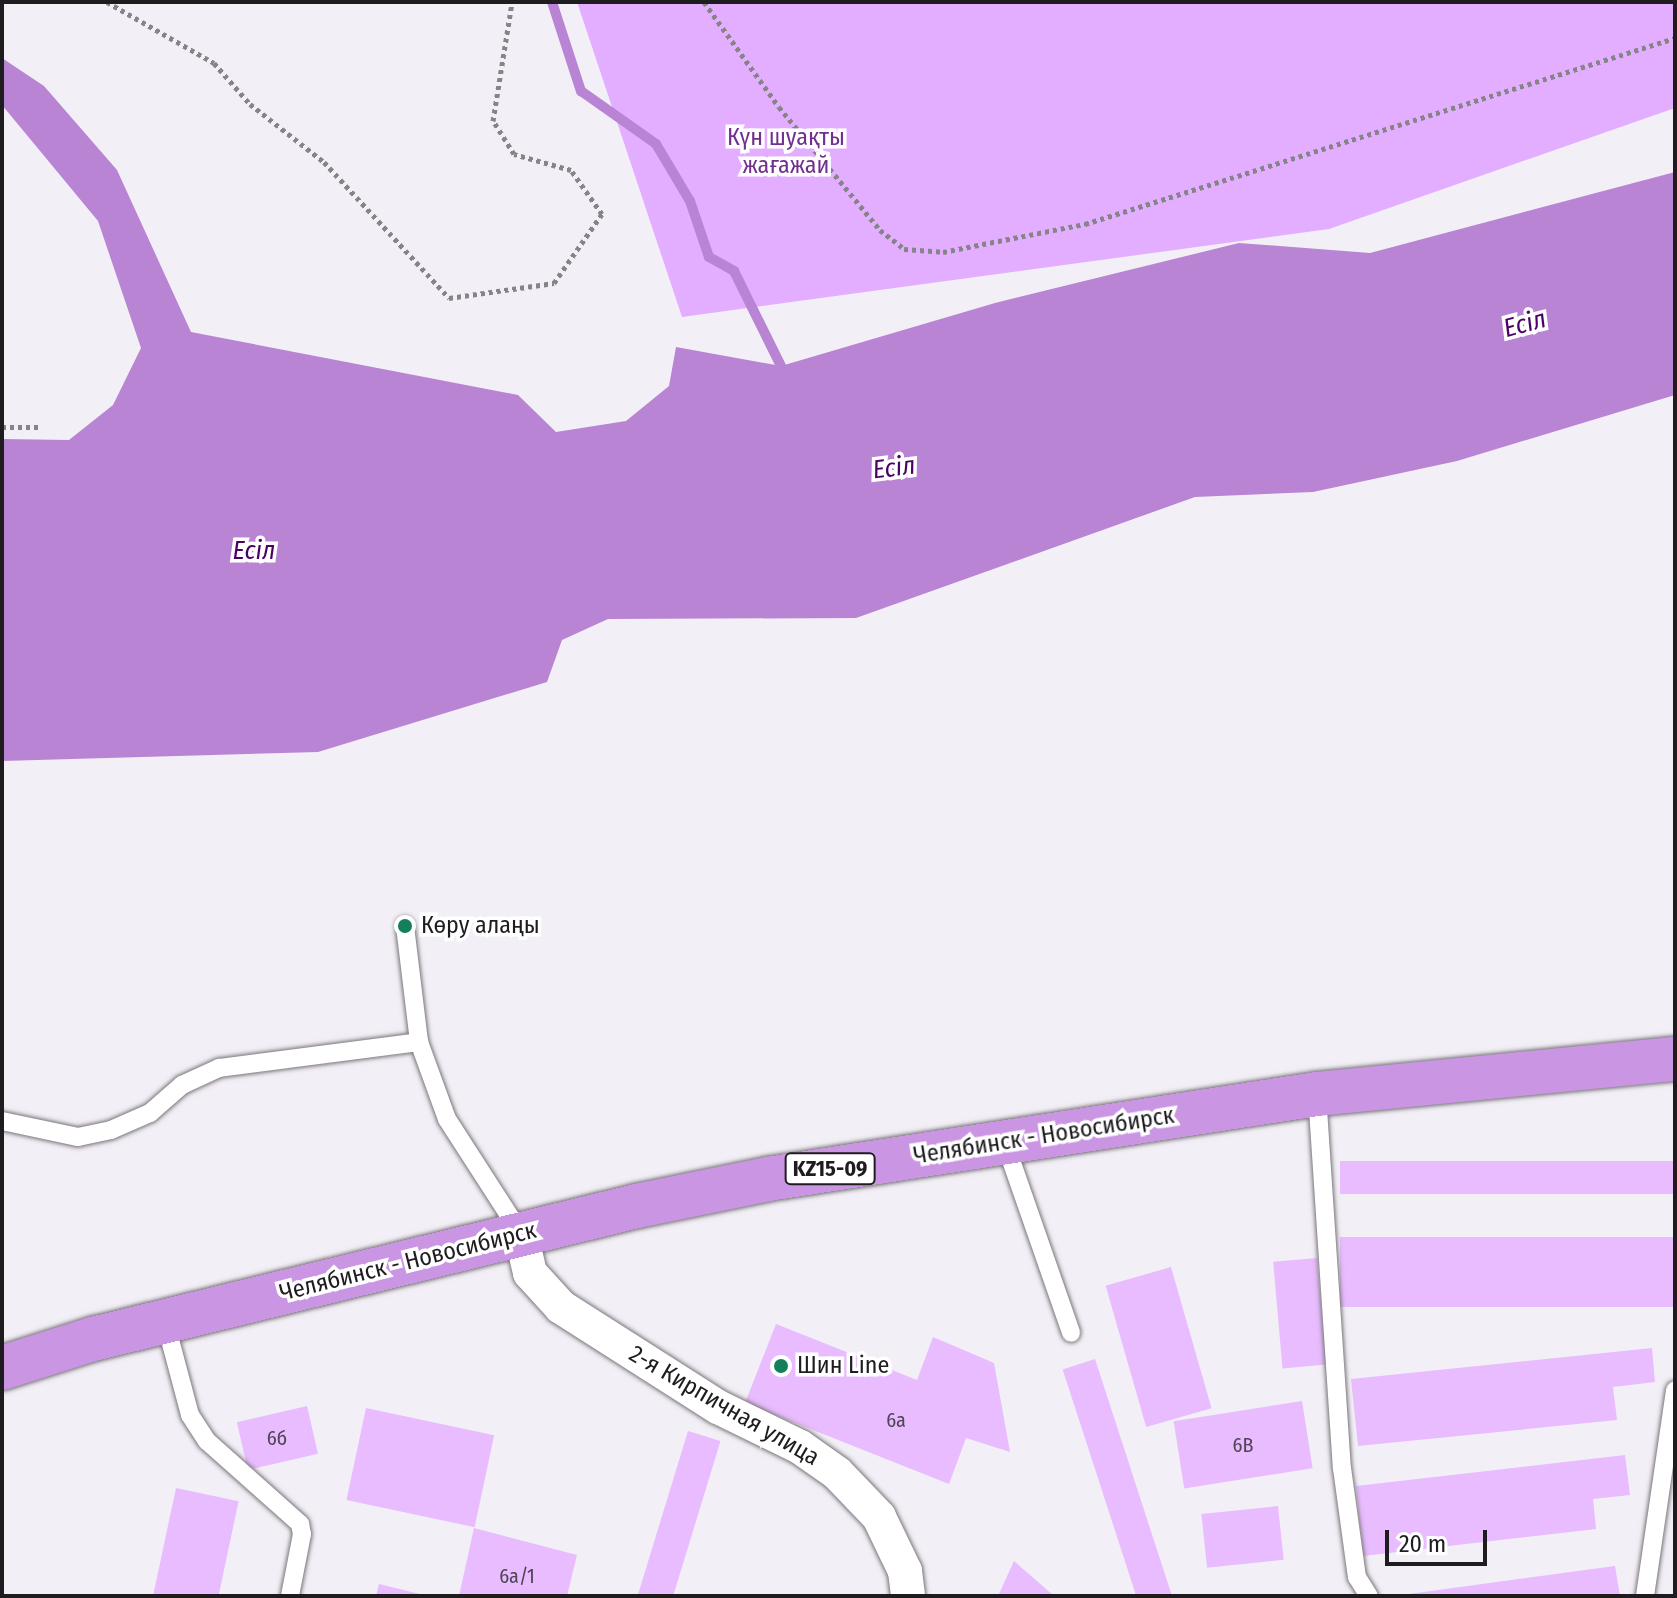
<!DOCTYPE html>
<meta charset="utf-8">
<style>
body{margin:0}
#map{position:relative;width:1677px;height:1598px;overflow:hidden;background:#f3eff6;font-family:"Fira Sans Condensed",sans-serif}
div>[style]{position:absolute}
.green>*{inset:0;background:#e3aeff}
.water>*{inset:0;background:#b984d3}
.stream>*{height:10px;margin:-5px;padding:0 5px;transform-origin:5px;border-radius:5px;background:#b984d3}
.building>*{inset:0;background:#e8bcfe;transform-origin:0 0}
.path>*{height:5px;margin-top:-2.5px;transform-origin:0;background:repeating-linear-gradient(90deg,#878489 0 4px,transparent 0 8px)}
.roads{filter:drop-shadow(0 0 2px #7a767c) drop-shadow(0 0 2px #7a767c)}
.service>*{height:18px;margin:-9px;padding:0 9px;transform-origin:9px;border-radius:9px;background:#fff}
.minor>*{height:34px;margin:-17px;padding:0 17px;transform-origin:17px;border-radius:17px;background:#fff}
.trunk>*{height:44px;margin:-22px;padding:0 22px;transform-origin:22px;border-radius:22px;background:#ca96e4}
.dots>*{width:22px;height:22px;translate:-50% -50%;box-sizing:border-box;border:4px solid #fff;border-radius:50%}
span{translate:-50% -50%;white-space:nowrap;text-align:center;line-height:1.15;-webkit-text-stroke:7px #fff;paint-order:stroke}
.number-label{font-size:20px;color:#504457}
.number-label span{-webkit-text-stroke-width:0}
.shield-label span{padding:2px 6px;background:#fff;border:2px solid;border-radius:6px;-webkit-text-stroke-width:0}
.shield-label{font-size:22px;color:#1e1c1f;font-weight:700}
.park-label{font-size:24px;color:#71308e}
.poi-label{font-size:24px;color:#1e1c1f}
.left{translate:0 -50%;text-align:left}
.street-label{font-size:24px;color:#1e1c1f}
.water-label{font-size:26px;color:#4b0065;font-style:italic}
.frame{position:absolute;inset:0;border:4px solid #1e1c1f;pointer-events:none}
.scale{position:absolute;left:1385px;top:1530px;width:102px;height:36px;box-sizing:border-box;border:4px solid #1e1c1f;border-top:0;padding-left:10px;font-size:24px;line-height:28px;white-space:nowrap;color:#1e1c1f;-webkit-text-stroke:6px #fff;paint-order:stroke}
</style>
<div id="map">
<div class="green">
<div style="clip-path:polygon(577px 2px,1675px 2px,1675px 108px,1329px 229px,682px 317px)"></div>
</div>
<div class="water">
<div style="clip-path:polygon(2px 58px,44px 86px,117px 170px,191px 332px,518px 395px,556px 432px,626px 421px,669px 386px,676px 347px,781px 366px,995px 303px,1239px 243px,1370px 253px,1675px 172px,1675px 395px,1457px 461px,1313px 492px,1195px 497px,856px 618px,608px 619px,562px 640px,547px 682px,318px 752px,2px 761px,2px 439px,69px 440px,113px 405px,141px 348px,98px 221px,2px 105px)"></div>
</div>
<div class="stream">
<div style="left:552px;top:2px;width:94px;rotate:72deg"></div>
<div style="left:581px;top:91px;width:92px;rotate:35.2deg"></div>
<div style="left:656px;top:144px;width:66px;rotate:59.2deg"></div>
<div style="left:690px;top:201px;width:59px;rotate:71.3deg"></div>
<div style="left:709px;top:257px;width:29px;rotate:29deg"></div>
<div style="left:734px;top:271px;width:106px;rotate:63.7deg"></div>
</div>
<div class="building">
<div style="left:1675px;top:1161px;width:33px;height:335px;rotate:90deg"></div>
<div style="left:1675px;top:1237px;width:70px;height:335px;rotate:90deg"></div>
<div style="left:1317px;top:1258px;width:107px;height:44px;rotate:85deg"></div>
<div style="left:1171px;top:1267px;width:147px;height:68px;rotate:74deg"></div>
<div style="clip-path:polygon(776px 1324px,917px 1380px,933px 1337px,994px 1363px,1010px 1452px,966px 1438px,949px 1484px,745px 1403px)"></div>
<div style="clip-path:polygon(1652px 1348px,1655px 1382px,1613px 1387px,1617px 1420px,1358px 1446px,1351px 1379px)"></div>
<div style="left:1095px;top:1359px;width:249px;height:34px;rotate:72deg"></div>
<div style="left:1302px;top:1401px;width:68px;height:130px;rotate:81deg"></div>
<div style="left:307px;top:1406px;width:49px;height:72px;rotate:77deg"></div>
<div style="left:366px;top:1408px;width:131px;height:94px;rotate:12deg"></div>
<div style="left:688px;top:1431px;width:34px;height:174px;rotate:17deg"></div>
<div style="clip-path:polygon(1625px 1455px,1630px 1495px,1593px 1499px,1596px 1529px,1363px 1556px,1356px 1486px)"></div>
<div style="left:176px;top:1488px;width:64px;height:110px;rotate:12deg"></div>
<div style="left:1278px;top:1506px;width:54px;height:77px;rotate:84deg"></div>
<div style="clip-path:polygon(474px 1528px,577px 1555px,567px 1596px,459px 1596px)"></div>
<div style="clip-path:polygon(1014px 1561px,1054px 1596px,998px 1596px)"></div>
<div style="clip-path:polygon(1615px 1566px,1620px 1596px,1409px 1596px,1409px 1594px)"></div>
<div style="clip-path:polygon(379px 1584px,424px 1595px,424px 1596px,376px 1596px)"></div>
</div>
<div class="path">
<div style="left:107px;top:2px;width:123px;rotate:29.7deg"></div>
<div style="left:214px;top:63px;width:55px;rotate:48.7deg"></div>
<div style="left:250px;top:104px;width:94px;rotate:38.1deg"></div>
<div style="left:324px;top:162px;width:185px;rotate:47.4deg"></div>
<div style="left:449px;top:298px;width:106px;rotate:-8.1deg"></div>
<div style="left:554px;top:283px;width:84px;rotate:-55.2deg"></div>
<div style="left:602px;top:214px;width:54px;rotate:-125.2deg"></div>
<div style="left:571px;top:170px;width:59px;rotate:-164.3deg"></div>
<div style="left:514px;top:154px;width:39px;rotate:-122deg"></div>
<div style="left:493px;top:121px;width:121px;rotate:-80.9deg"></div>
<div style="left:704px;top:2px;width:129px;rotate:54.5deg"></div>
<div style="left:779px;top:107px;width:159px;rotate:50.6deg"></div>
<div style="left:880px;top:230px;width:31px;rotate:38deg"></div>
<div style="left:904px;top:249px;width:39px;rotate:4deg"></div>
<div style="left:943px;top:252px;width:145px;rotate:-11.2deg"></div>
<div style="left:1085px;top:224px;width:619px;rotate:-17.5deg"></div>
<div style="left:2px;top:427px;width:40px"></div>
</div>
<div class="roads">
<div class="service">
<div style="left:405px;top:926px;width:117px;rotate:83.1deg"></div>
<div style="left:419px;top:1042px;width:82px;rotate:70deg"></div>
<div style="left:447px;top:1119px;width:137px;rotate:57.2deg"></div>
<div style="left:1317px;top:1094px;width:375px;rotate:86.2deg"></div>
<div style="left:1342px;top:1468px;width:110px;rotate:82.2deg"></div>
<div style="left:1357px;top:1577px;width:22px;rotate:58deg"></div>
<div style="left:2px;top:1121px;width:78px;rotate:11.9deg"></div>
<div style="left:78px;top:1137px;width:34px;rotate:-12deg"></div>
<div style="left:111px;top:1130px;width:43px;rotate:-23.6deg"></div>
<div style="left:150px;top:1113px;width:43px;rotate:-41.2deg"></div>
<div style="left:182px;top:1085px;width:41px;rotate:-24.7deg"></div>
<div style="left:219px;top:1068px;width:202px;rotate:-7.4deg"></div>
<div style="left:1005px;top:1143px;width:201px;rotate:70.8deg"></div>
<div style="left:165px;top:1321px;width:97px;rotate:75.1deg"></div>
<div style="left:190px;top:1415px;width:31px;rotate:57deg"></div>
<div style="left:207px;top:1441px;width:125px;rotate:41.7deg"></div>
<div style="left:300px;top:1524px;width:10px;rotate:79deg"></div>
<div style="left:302px;top:1534px;width:63px;rotate:101deg"></div>
<div style="left:1645px;top:1596px;width:208px;rotate:-81.7deg"></div>
</div>
<div class="minor">
<div style="left:521px;top:1234px;width:40px;rotate:77deg"></div>
<div style="left:530px;top:1273px;width:46px;rotate:47.6deg"></div>
<div style="left:561px;top:1307px;width:186px;rotate:32.5deg"></div>
<div style="left:718px;top:1407px;width:91px;rotate:26deg"></div>
<div style="left:800px;top:1447px;width:45px;rotate:35.1deg"></div>
<div style="left:837px;top:1473px;width:61px;rotate:46.3deg"></div>
<div style="left:879px;top:1517px;width:60px;rotate:64.3deg"></div>
<div style="left:905px;top:1571px;width:25px;rotate:83deg"></div>
</div>
<div class="trunk">
<div style="left:2px;top:1368px;width:96px;rotate:-17.7deg"></div>
<div style="left:93px;top:1339px;width:560px;rotate:-13.74deg"></div>
<div style="left:637px;top:1206px;width:134px;rotate:-11.6deg"></div>
<div style="left:768px;top:1179px;width:556px;rotate:-8.8deg"></div>
<div style="left:1317px;top:1094px;width:360px;rotate:-5.6deg"></div>
</div>
</div>
<div class="dots">
<div style="left:405px;top:926px;background:#14805b"></div>
<div style="left:781px;top:1366px;background:#14805b"></div>
</div>
<div class="number-label">
<span style="left:896px;top:1420px">6а</span>
<span style="left:277px;top:1438px">6б</span>
<span style="left:1243px;top:1445px">6В</span>
<span style="left:517px;top:1576px">6а/1</span>
</div>
<div class="shield-label">
<span style="left:830px;top:1169px">KZ15-09</span>
</div>
<div class="park-label">
<span style="left:786px;top:152px">Күн шуақты<br>жағажай</span>
</div>
<div class="poi-label">
<span class="left" style="left:421px;top:926px">Көру алаңы</span>
<span class="left" style="left:797px;top:1366px">Шин Line</span>
</div>
<div class="street-label">
<span style="left:1044px;top:1136px;rotate:-9deg">Челябинск - Новосибирск</span>
<span style="left:408px;top:1262px;rotate:-14deg">Челябинск - Новосибирск</span>
<span style="left:724px;top:1406px;rotate:30deg">2-я Кирпичная улица</span>
</div>
<div class="water-label">
<span style="left:1525px;top:324px;rotate:-15deg">Есіл</span>
<span style="left:894px;top:468px;rotate:-7deg">Есіл</span>
<span style="left:254px;top:551px">Есіл</span>
</div>
<div class="frame"></div>
<div class="scale">20 m</div>
</div>
